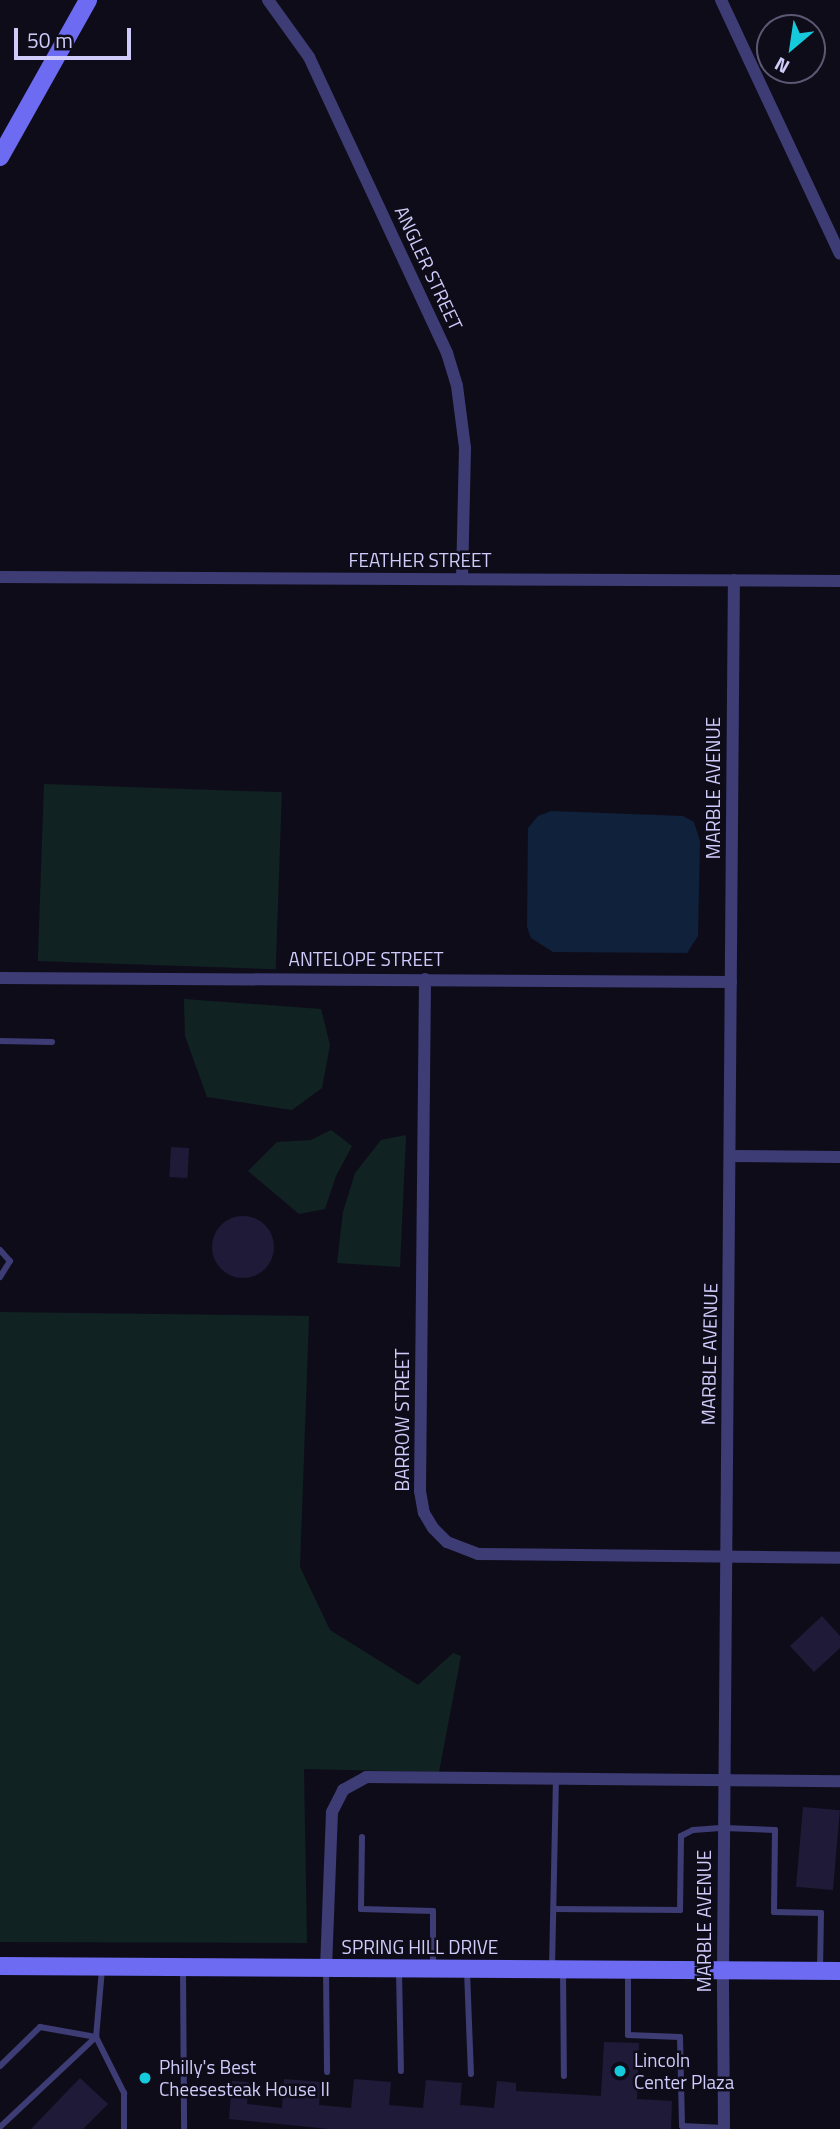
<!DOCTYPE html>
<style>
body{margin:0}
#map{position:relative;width:840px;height:2129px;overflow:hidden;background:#0f0c1a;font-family:"Titillium Web",sans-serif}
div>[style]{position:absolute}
.green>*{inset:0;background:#102322;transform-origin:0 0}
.water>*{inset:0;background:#0f213b}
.building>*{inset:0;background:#201a39;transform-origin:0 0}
.round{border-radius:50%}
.lane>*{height:6px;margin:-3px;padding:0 3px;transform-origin:3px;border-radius:3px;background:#3d3c75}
.street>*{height:12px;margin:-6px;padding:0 6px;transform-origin:6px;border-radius:6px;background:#3d3c75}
.secondary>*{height:18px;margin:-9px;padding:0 9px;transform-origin:9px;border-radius:9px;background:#6c6bf1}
.dots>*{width:19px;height:19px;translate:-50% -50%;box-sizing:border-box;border:4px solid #0f0c1a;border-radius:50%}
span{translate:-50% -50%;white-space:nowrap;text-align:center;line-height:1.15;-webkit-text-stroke:5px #0f0c1a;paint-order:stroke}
.street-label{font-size:19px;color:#cfcbfa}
.poi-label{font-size:19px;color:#cfcbfa}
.left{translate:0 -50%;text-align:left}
.north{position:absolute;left:756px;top:14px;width:70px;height:70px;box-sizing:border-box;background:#0f0c1a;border:2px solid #5c5874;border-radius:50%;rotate:209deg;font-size:19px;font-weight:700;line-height:28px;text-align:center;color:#cfcbfa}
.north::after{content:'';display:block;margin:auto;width:24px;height:32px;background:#15cbdb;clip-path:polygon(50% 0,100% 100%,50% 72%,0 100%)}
.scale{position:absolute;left:14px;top:28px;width:117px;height:32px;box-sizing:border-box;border:4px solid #cfcbfa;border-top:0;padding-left:9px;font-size:21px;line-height:24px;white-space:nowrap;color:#cfcbfa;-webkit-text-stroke:5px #0f0c1a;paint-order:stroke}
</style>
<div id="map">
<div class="green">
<div style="left:44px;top:784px;width:238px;height:177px;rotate:2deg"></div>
<div style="clip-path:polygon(184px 999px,321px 1009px,330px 1045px,322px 1088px,292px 1110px,207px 1097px,185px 1036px)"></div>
<div style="clip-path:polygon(331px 1130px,352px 1146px,336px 1176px,325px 1209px,299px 1214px,248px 1171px,277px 1142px,311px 1140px)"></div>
<div style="clip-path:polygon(406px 1135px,400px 1267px,337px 1263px,343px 1212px,355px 1173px,381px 1140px)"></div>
<div style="clip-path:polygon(0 1312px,309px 1316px,300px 1567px,330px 1630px,418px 1685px,453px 1653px,461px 1656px,439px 1772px,304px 1769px,307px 1943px,0 1942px)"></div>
</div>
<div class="water">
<div style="clip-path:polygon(551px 811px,683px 816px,694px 822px,700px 841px,698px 936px,687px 953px,553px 952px,531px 938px,527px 927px,528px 828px,538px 816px)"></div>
</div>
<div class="building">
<div style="left:171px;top:1147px;width:18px;height:30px;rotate:3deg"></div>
<div class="round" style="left:212px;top:1216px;width:62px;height:62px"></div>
<div style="clip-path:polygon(822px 1616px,840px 1636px,840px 1648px,814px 1672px,790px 1646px)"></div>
<div style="left:803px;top:1807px;width:37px;height:80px;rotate:5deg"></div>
<div style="clip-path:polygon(604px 2042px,639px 2043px,637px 2099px,672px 2101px,671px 2129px,330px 2129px,229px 2119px,232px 2081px,249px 2082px,247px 2104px,282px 2108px,284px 2079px,321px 2082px,319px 2105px,351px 2108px,354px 2079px,391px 2082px,389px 2105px,423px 2108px,426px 2080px,462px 2083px,460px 2105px,494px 2108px,497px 2081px,516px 2083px,516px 2091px,601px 2096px)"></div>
<div style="clip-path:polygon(80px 2078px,108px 2104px,83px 2129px,31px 2129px)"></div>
</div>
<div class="lane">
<div style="left:0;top:1041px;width:52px;rotate:1.1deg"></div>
<div style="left:0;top:1250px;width:15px;rotate:48deg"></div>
<div style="left:10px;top:1261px;width:19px;rotate:122deg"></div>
<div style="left:362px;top:1837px;width:72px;rotate:90.8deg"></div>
<div style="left:361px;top:1909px;width:72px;rotate:1.6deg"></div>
<div style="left:433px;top:1911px;width:55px;rotate:90deg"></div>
<div style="left:554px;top:1909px;width:126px;rotate:0.5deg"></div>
<div style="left:680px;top:1910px;width:74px;rotate:-89.2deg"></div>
<div style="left:681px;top:1836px;width:13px;rotate:-27deg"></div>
<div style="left:693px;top:1830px;width:31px;rotate:-4deg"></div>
<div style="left:724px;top:1828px;width:51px;rotate:2.2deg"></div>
<div style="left:775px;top:1830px;width:82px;rotate:90.7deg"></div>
<div style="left:774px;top:1912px;width:47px;rotate:1.2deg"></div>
<div style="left:821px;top:1913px;width:55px;rotate:91deg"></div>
<div style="left:552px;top:1968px;width:187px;rotate:-88.8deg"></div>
<div style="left:102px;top:1969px;width:68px;rotate:95deg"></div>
<div style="left:96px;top:2037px;width:63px;rotate:63.4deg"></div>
<div style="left:124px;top:2093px;width:36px;rotate:90deg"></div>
<div style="left:183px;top:1970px;width:159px;rotate:89.6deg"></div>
<div style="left:326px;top:1970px;width:102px;rotate:89.4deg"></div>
<div style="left:399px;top:1970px;width:101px;rotate:88.9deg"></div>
<div style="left:628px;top:1970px;width:65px;rotate:90deg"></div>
<div style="left:628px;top:2035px;width:52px;rotate:2.2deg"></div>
<div style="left:680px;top:2037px;width:89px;rotate:88.7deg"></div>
<div style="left:682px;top:2126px;width:42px;rotate:2.7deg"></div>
<div style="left:467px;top:1971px;width:103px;rotate:87.8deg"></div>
<div style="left:563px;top:1971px;width:105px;rotate:89.5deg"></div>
<div style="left:0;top:2066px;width:56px;rotate:-44.3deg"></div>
<div style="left:40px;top:2027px;width:57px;rotate:10.1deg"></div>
<div style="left:0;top:2127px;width:132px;rotate:-43.2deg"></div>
</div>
<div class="street">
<div style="left:268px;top:0;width:70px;rotate:54.3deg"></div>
<div style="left:309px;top:57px;width:327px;rotate:65deg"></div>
<div style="left:447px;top:353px;width:34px;rotate:73deg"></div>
<div style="left:457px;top:386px;width:63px;rotate:82.6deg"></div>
<div style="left:465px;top:448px;width:131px;rotate:91.3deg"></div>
<div style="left:721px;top:0;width:280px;rotate:64.9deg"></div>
<div style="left:0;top:577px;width:840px;rotate:0.27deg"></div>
<div style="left:0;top:978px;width:731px;rotate:0.31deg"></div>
<div style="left:425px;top:979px;width:512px;rotate:90.56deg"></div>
<div style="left:420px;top:1491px;width:22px;rotate:80deg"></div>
<div style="left:424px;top:1513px;width:17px;rotate:59deg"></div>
<div style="left:433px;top:1528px;width:20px;rotate:45deg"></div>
<div style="left:447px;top:1542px;width:33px;rotate:21deg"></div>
<div style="left:478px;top:1554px;width:362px;rotate:0.6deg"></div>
<div style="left:730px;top:1156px;width:110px;rotate:0.5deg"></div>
<div style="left:326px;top:1968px;width:156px;rotate:-87.8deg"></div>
<div style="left:332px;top:1812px;width:25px;rotate:-63deg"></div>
<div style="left:343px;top:1790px;width:26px;rotate:-29deg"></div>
<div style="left:366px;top:1777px;width:474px;rotate:0.5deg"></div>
<div style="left:724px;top:2129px;width:159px;rotate:-90.4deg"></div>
<div style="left:723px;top:1970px;width:1390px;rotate:-89.55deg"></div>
</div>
<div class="secondary">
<div style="left:0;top:157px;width:180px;rotate:-60.7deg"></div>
<div style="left:0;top:1966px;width:840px;rotate:0.34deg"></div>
</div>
<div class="dots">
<div style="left:620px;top:2071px;background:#15cbdb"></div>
<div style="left:145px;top:2078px;background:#15cbdb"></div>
</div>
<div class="street-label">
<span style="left:429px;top:268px;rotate:65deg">ANGLER STREET</span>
<span style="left:420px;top:560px">FEATHER STREET</span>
<span style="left:713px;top:788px;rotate:-90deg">MARBLE AVENUE</span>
<span style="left:366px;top:959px">ANTELOPE STREET</span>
<span style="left:709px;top:1354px;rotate:-89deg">MARBLE AVENUE</span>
<span style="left:402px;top:1420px;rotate:-90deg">BARROW STREET</span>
<span style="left:704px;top:1921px;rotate:-90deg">MARBLE AVENUE</span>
<span style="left:420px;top:1947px">SPRING HILL DRIVE</span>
</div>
<div class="poi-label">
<span class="left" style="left:634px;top:2071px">Lincoln<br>Center Plaza</span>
<span class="left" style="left:159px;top:2078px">Philly's Best<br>Cheesesteak House II</span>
</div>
<div class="north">N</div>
<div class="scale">50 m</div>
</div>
